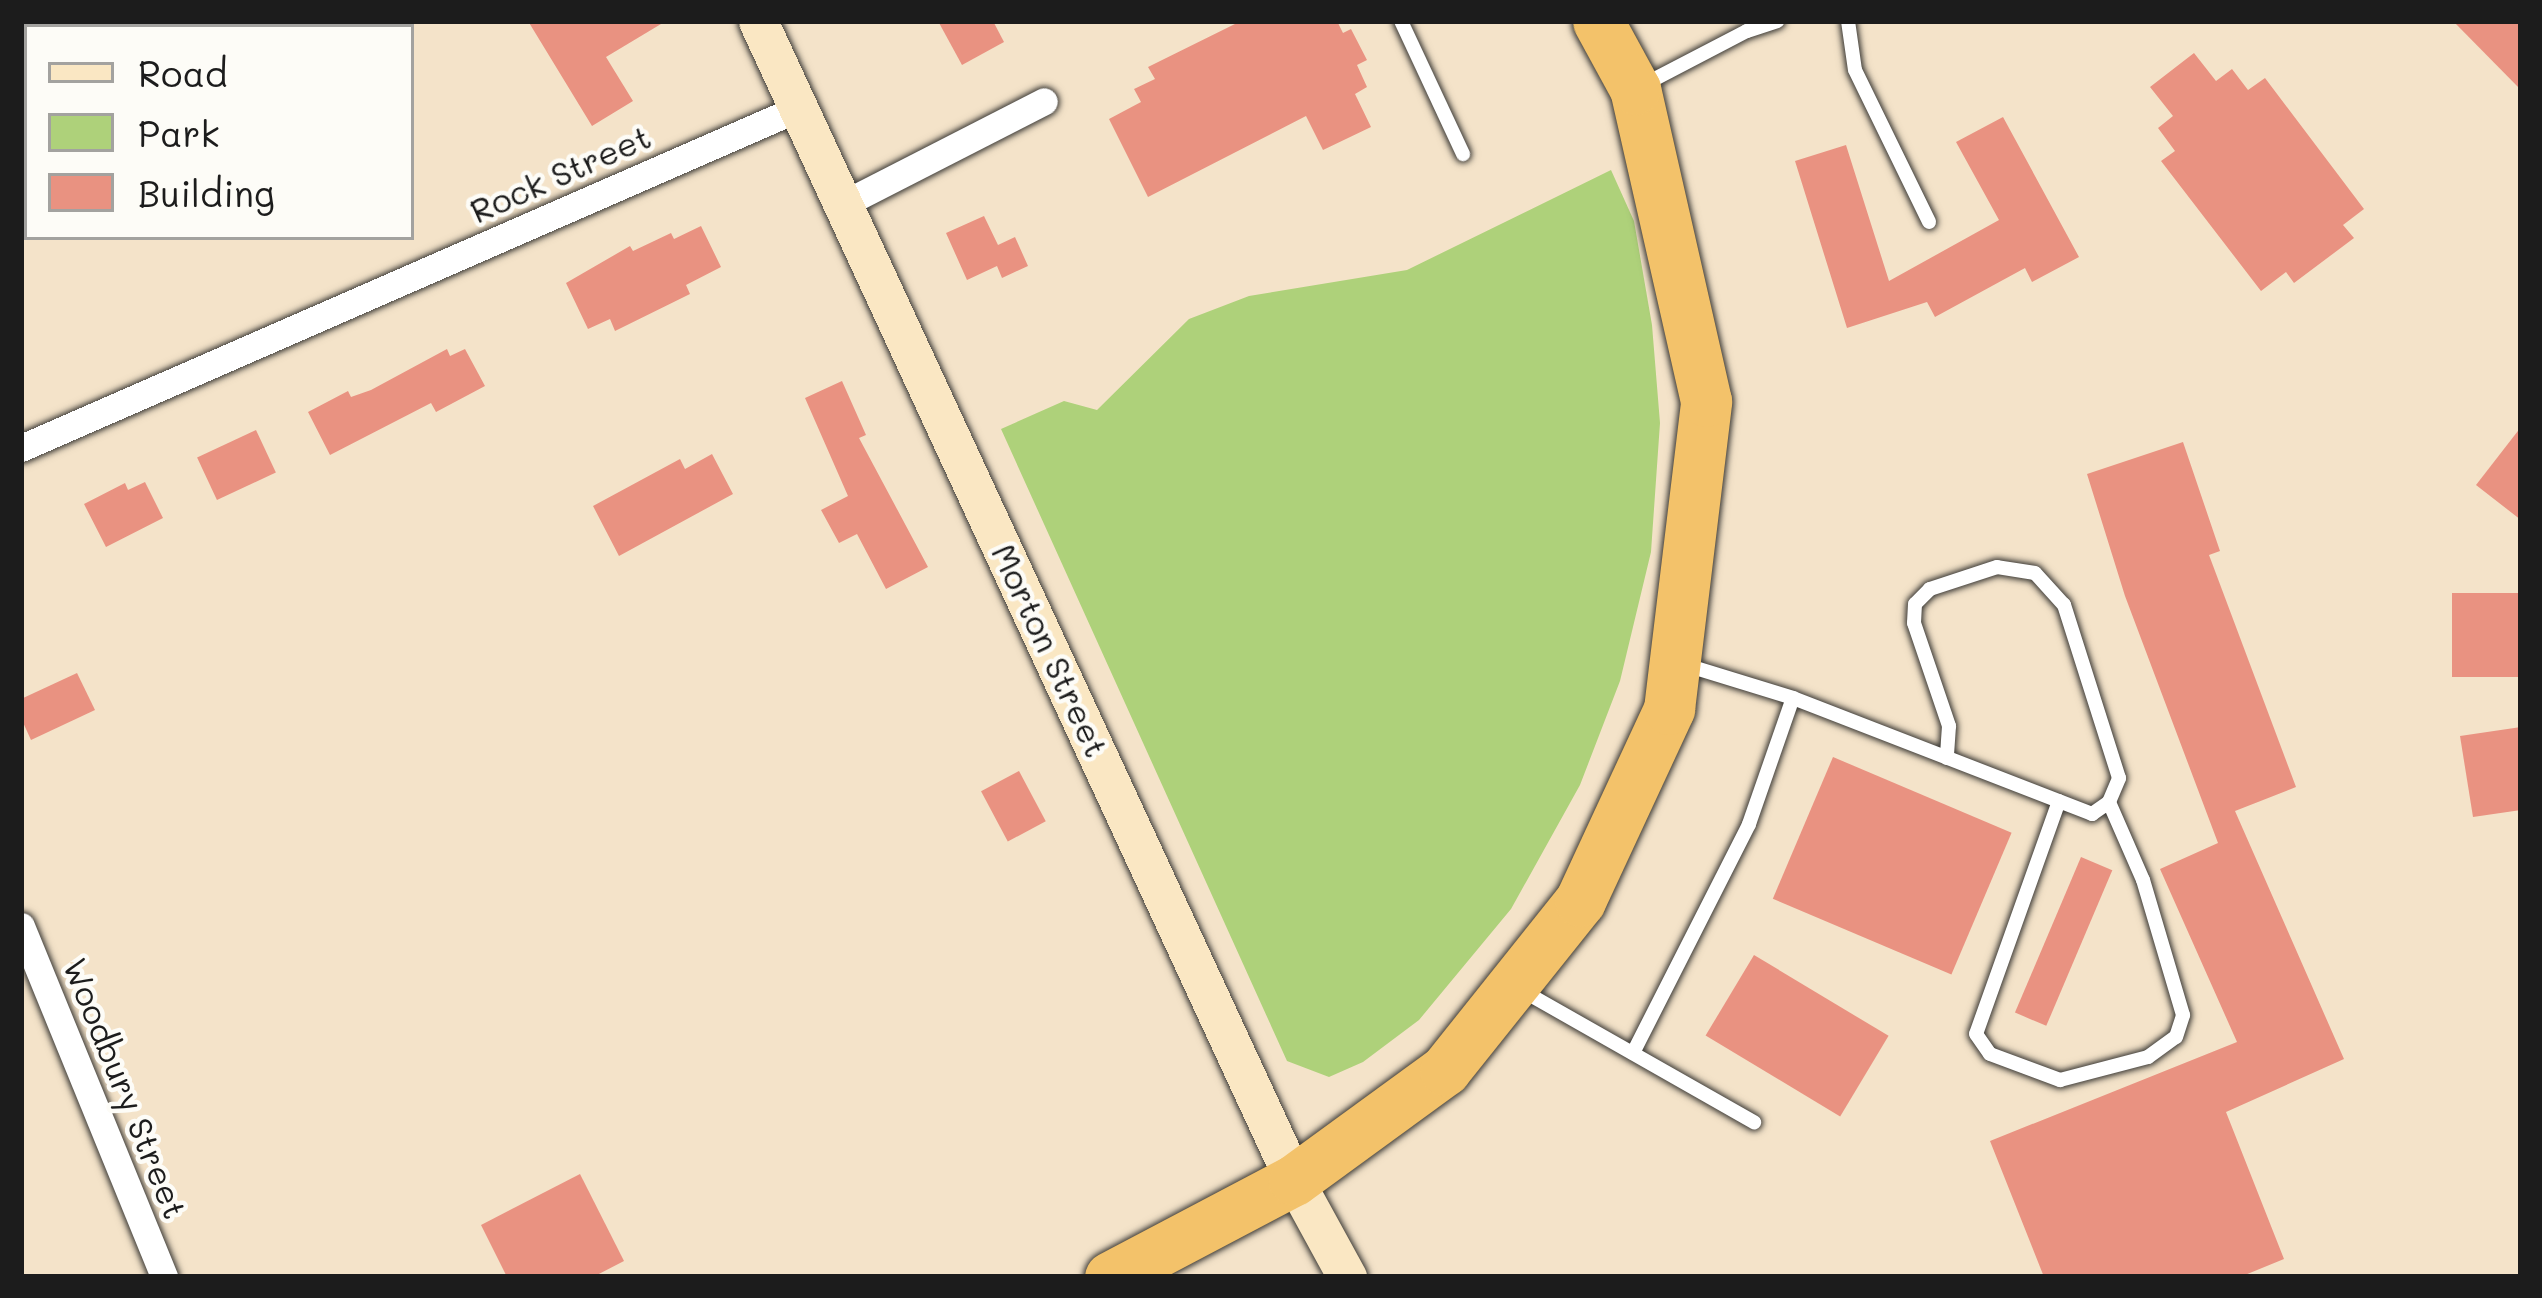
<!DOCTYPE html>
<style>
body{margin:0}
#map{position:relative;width:2542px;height:1298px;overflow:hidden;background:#f4e3c9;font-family:Mali,sans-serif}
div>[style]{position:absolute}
.green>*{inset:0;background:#aed17a}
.building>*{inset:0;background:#e99281;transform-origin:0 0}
.roads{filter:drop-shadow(0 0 3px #3c3a36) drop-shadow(0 0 3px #3c3a36)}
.lane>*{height:14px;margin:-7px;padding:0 7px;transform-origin:7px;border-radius:7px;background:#fff}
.street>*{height:27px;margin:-13.5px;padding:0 13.5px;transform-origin:13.5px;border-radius:13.5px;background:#fff}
.secondary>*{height:39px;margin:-19.5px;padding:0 19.5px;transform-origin:19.5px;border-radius:19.5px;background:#fae7c3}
.highway>*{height:51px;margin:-25.5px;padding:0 25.5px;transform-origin:25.5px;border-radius:25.5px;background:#f3c26a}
span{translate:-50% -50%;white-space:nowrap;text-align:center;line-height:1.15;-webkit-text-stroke:9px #fdfcf7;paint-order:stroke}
.street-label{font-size:33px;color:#1c1c1c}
.frame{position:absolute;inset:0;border:24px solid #1c1c1c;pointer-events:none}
.legend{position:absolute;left:24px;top:24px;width:390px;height:216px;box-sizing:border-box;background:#fdfcf7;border:3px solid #a3a29f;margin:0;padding:15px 21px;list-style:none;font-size:36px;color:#1c1c1c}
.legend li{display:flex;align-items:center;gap:24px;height:60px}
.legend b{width:60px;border:3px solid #a3a29f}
</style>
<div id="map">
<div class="green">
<div style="clip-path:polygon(1611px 170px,1634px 221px,1652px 325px,1660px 423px,1651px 552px,1620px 681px,1580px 785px,1511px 909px,1419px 1020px,1363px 1062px,1329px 1077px,1287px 1061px,1001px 429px,1064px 401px,1097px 410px,1189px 319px,1249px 296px,1407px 270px)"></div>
</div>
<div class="building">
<div style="clip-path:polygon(528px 21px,666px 21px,606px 57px,633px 101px,592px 126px)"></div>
<div style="clip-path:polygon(938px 21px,993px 21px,1004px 42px,962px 65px)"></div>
<div style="clip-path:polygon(1241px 21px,1337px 21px,1343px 33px,1351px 29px,1367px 60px,1357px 65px,1367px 87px,1355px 94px,1371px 127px,1323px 150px,1306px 116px,1148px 197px,1109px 119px,1141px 102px,1134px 89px,1155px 79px,1148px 67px)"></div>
<div style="clip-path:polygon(2453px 21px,2521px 21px,2521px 90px)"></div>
<div style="clip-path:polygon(2194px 53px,2216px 81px,2232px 69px,2248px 90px,2265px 78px,2364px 209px,2343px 225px,2354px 238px,2294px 283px,2286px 272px,2261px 291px,2161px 161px,2175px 151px,2158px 128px,2173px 116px,2150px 87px)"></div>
<div style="clip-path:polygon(2003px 117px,2079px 257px,2032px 282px,2025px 268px,1935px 317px,1927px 302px,1847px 328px,1795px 161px,1846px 145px,1889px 281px,1999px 220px,1956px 142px)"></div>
<div style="clip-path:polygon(984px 216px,998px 245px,1015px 237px,1028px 266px,1002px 278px,997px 266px,967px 280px,946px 233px)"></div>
<div style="clip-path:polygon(701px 226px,721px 267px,686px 285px,690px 294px,615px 331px,610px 319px,588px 329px,566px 283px,630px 246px,633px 251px,671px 233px,674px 239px)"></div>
<div style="clip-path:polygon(447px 349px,450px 356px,465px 349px,485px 386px,436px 412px,431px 403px,330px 455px,308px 412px,348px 391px,351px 397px,371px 390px)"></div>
<div style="clip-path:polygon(842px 381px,866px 435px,859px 438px,928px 567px,886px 589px,857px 534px,839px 543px,821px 510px,848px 496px,805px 398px)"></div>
<div style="clip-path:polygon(2521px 427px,2521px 520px,2476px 485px)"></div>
<div style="left:256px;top:430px;width:47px;height:65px;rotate:65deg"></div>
<div style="clip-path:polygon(2183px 442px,2220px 551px,2209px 555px,2296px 787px,2235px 811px,2344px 1059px,2226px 1112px,2284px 1259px,2240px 1277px,2044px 1277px,1990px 1141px,2237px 1042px,2160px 869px,2218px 843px,2125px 596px,2087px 474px)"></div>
<div style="clip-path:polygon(712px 454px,733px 494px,619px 556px,593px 506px,680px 459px,685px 469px)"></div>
<div style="clip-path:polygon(145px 482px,163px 518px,106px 547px,84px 504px,125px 483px,128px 490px)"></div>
<div style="left:2452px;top:593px;width:69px;height:84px"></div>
<div style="clip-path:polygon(77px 673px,95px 710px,31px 740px,21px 718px,21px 699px)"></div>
<div style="clip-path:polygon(2521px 727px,2521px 810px,2473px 817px,2460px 736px)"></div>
<div style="left:1833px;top:757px;width:194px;height:154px;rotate:23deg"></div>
<div style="left:1019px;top:771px;width:57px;height:43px;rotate:62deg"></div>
<div style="left:2081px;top:857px;width:34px;height:169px;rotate:23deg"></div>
<div style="left:1754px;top:955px;width:157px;height:94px;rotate:31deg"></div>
<div style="clip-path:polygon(580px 1174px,624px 1261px,593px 1277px,507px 1277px,481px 1225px)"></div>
</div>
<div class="roads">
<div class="lane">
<div style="left:1401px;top:21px;width:147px;rotate:65deg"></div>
<div style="left:1848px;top:21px;width:49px;rotate:81.9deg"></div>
<div style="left:1855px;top:70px;width:169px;rotate:64deg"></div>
<div style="left:1645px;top:84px;width:115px;rotate:-27.5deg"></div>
<div style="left:1747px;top:31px;width:32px;rotate:-18deg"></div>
<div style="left:1686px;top:665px;width:112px;rotate:17.1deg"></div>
<div style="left:1793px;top:698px;width:321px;rotate:21.2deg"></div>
<div style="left:2092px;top:814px;width:21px;rotate:-35deg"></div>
<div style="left:2109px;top:802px;width:26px;rotate:-67deg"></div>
<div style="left:2119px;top:778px;width:182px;rotate:-107.6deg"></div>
<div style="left:2064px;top:605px;width:43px;rotate:-132.2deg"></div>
<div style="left:2035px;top:573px;width:38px;rotate:-171deg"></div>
<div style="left:1997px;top:567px;width:71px;rotate:161.8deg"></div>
<div style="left:1930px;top:589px;width:21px;rotate:135deg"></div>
<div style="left:1915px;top:604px;width:19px;rotate:93deg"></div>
<div style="left:1914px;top:623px;width:109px;rotate:71.2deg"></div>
<div style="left:1949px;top:726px;width:32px;rotate:94deg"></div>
<div style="left:2059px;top:801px;width:247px;rotate:109.6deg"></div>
<div style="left:1976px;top:1034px;width:24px;rotate:55deg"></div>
<div style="left:1990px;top:1054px;width:75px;rotate:20.4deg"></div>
<div style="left:2060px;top:1080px;width:91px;rotate:-14.6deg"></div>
<div style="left:2148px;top:1057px;width:34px;rotate:-36deg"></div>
<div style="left:2176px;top:1037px;width:23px;rotate:-72deg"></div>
<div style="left:2183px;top:1015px;width:141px;rotate:-106.5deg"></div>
<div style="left:2143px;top:880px;width:85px;rotate:-113.6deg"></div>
<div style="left:1523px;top:991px;width:266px;rotate:29.6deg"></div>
<div style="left:1633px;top:1053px;width:257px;rotate:-63.1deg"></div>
<div style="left:1749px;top:824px;width:133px;rotate:-70.8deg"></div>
</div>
<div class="street">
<div style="left:847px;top:202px;width:221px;rotate:-27.1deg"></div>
<div style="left:21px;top:448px;width:849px;rotate:-23.61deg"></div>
<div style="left:21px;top:926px;width:379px;rotate:67.8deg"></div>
</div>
<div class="secondary">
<div style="left:758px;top:21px;width:1277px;rotate:65.18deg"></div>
<div style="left:1294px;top:1180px;width:111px;rotate:61.3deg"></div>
</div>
<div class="highway">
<div style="left:1110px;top:1277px;width:208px;rotate:-27.8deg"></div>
<div style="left:1294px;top:1180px;width:187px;rotate:-36.1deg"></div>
<div style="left:1445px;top:1070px;width:216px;rotate:-51.4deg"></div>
<div style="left:1580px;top:901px;width:212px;rotate:-65.1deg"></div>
<div style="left:1669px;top:709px;width:310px;rotate:-83.1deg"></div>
<div style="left:1706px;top:401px;width:320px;rotate:-102.8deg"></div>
<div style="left:1635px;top:89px;width:77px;rotate:-118.6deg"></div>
</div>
</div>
<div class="street-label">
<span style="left:560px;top:173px;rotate:-24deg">Rock Street</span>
<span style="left:1051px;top:650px;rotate:65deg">Morton Street</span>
<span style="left:126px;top:1088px;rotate:68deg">Woodbury Street</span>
</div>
<div class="frame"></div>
<ul class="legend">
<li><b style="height:15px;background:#fae7c3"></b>Road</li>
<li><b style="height:33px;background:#aed17a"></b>Park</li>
<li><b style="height:33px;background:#e99281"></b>Building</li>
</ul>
</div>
